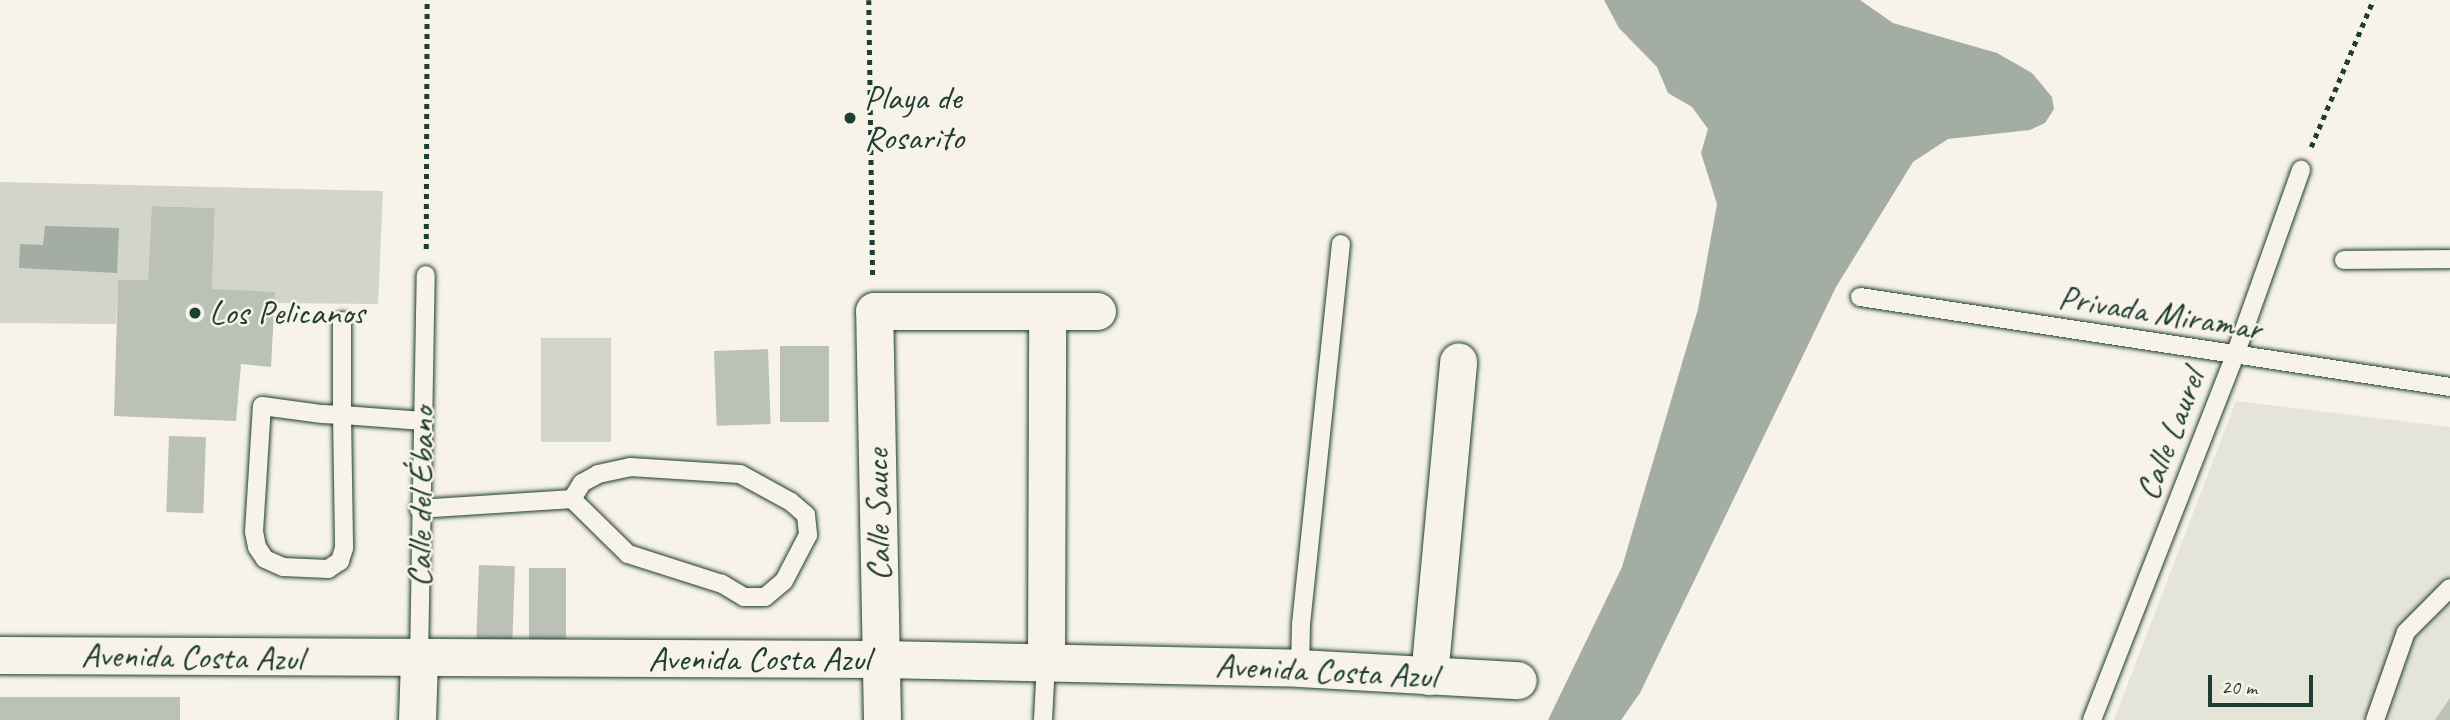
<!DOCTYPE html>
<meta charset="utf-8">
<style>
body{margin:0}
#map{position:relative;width:2450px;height:720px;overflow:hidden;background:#f7f3e8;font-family:Caveat,sans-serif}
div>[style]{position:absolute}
.built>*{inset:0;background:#e5e4d9}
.green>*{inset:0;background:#d3d5ca;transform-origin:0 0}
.water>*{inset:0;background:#a4ada3}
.building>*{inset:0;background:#bbc1b6;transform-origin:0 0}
.path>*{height:4.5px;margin-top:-2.25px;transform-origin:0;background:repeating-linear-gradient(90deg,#1f3d34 0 5px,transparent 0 10px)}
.roads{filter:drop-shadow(0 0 2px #1f3d34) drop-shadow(0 0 2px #1f3d34)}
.lane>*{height:18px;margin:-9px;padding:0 9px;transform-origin:9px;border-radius:9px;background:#f7f3e8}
.street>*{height:37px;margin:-18.5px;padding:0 18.5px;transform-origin:18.5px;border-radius:18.5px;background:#f7f3e8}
.dots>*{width:19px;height:19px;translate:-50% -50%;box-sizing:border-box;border:4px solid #f7f3e8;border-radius:50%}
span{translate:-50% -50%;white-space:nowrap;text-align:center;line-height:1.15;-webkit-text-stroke:5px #f7f3e8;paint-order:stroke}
.poi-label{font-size:35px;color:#1f3d34}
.left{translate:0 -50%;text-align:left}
.street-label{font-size:35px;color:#1f3d34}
.scale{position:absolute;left:2208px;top:675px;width:105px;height:32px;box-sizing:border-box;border:4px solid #1f3d34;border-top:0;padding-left:9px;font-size:21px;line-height:24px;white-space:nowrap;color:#1f3d34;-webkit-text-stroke:5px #f7f3e8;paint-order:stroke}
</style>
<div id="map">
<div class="built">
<div style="clip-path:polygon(2236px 401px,2450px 427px,2450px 720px,2114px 720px)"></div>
</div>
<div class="green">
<div style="clip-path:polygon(0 182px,383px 191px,378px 304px,274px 303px,212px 289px,215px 208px,153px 206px,148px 280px,118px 280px,116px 324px,0 323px)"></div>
<div style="left:541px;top:338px;width:70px;height:104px"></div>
</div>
<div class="water">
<div style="clip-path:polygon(1604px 0,1860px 0,1893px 23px,1997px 53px,2032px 73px,2052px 97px,2054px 109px,2045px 123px,2030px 130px,1948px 139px,1913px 162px,1836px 287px,1640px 693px,1621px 720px,1548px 720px,1622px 567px,1698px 309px,1717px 204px,1701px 153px,1708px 129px,1692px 107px,1668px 93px,1657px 67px,1619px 28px)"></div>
<div style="clip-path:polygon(45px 226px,119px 228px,117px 273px,19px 268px,20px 244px,43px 245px)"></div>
</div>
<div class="building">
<div style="clip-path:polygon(152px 206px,215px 208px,212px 289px,275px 292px,271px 367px,241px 364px,236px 421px,114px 416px,118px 280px,148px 280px)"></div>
<div style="left:829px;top:346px;width:76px;height:49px;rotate:90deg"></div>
<div style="left:768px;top:349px;width:75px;height:54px;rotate:88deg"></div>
<div style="left:169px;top:436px;width:37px;height:76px;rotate:2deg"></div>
<div style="left:479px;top:565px;width:36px;height:76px;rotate:2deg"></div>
<div style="left:529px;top:568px;width:37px;height:76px"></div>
<div style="left:180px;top:697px;width:23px;height:180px;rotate:90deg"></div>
<div style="clip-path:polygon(2450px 698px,2450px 720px,2435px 720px)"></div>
</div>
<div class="path">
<div style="left:869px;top:0;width:275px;rotate:89.2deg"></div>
<div style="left:2311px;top:147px;width:160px;rotate:-67.1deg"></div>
<div style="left:426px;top:249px;width:249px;rotate:-89.8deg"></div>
</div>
<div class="roads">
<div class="lane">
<div style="left:2344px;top:260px;width:106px;rotate:-0.5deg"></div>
<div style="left:1860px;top:297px;width:597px;rotate:8.67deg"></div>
<div style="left:342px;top:321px;width:94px;rotate:90deg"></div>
<div style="left:342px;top:415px;width:133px;rotate:89.1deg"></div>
<div style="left:344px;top:548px;width:14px;rotate:107deg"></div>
<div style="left:340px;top:561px;width:14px;rotate:146deg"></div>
<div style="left:328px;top:569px;width:45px;rotate:-177.5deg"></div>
<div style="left:283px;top:567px;width:20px;rotate:-156deg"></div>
<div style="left:265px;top:559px;width:14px;rotate:-124deg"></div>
<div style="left:257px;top:547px;width:15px;rotate:-101deg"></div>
<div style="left:254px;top:532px;width:126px;rotate:-86.4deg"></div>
<div style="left:262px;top:406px;width:61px;rotate:7.6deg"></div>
<div style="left:322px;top:414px;width:20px;rotate:3deg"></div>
<div style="left:342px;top:415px;width:79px;rotate:4.3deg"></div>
<div style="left:630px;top:467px;width:110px;rotate:3.6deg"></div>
<div style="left:740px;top:474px;width:58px;rotate:28.8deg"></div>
<div style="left:791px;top:502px;width:20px;rotate:41deg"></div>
<div style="left:806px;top:515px;width:20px;rotate:84deg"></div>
<div style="left:808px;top:535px;width:52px;rotate:117.6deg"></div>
<div style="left:784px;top:581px;width:25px;rotate:140deg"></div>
<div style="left:765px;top:597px;width:21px;rotate:180deg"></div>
<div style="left:744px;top:597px;width:26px;rotate:-149deg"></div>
<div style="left:722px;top:584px;width:99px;rotate:-162.3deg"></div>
<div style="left:628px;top:554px;width:78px;rotate:-135.5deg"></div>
<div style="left:572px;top:499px;width:19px;rotate:-58deg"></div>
<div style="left:582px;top:483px;width:18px;rotate:-29deg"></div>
<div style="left:598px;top:474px;width:33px;rotate:-12deg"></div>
<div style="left:419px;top:509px;width:153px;rotate:-3.7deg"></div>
<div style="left:419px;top:660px;width:385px;rotate:-89deg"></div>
<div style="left:1300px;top:668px;width:44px;rotate:-88.7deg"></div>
<div style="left:1301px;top:624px;width:382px;rotate:-84deg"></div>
<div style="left:1043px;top:720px;width:58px;rotate:-87deg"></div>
<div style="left:2092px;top:720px;width:389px;rotate:-68.6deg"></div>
<div style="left:2234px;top:358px;width:200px;rotate:-70.4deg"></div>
<div style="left:2375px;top:720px;width:93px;rotate:-70.6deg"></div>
<div style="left:2406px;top:632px;width:62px;rotate:-45deg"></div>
</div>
<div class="street">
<div style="left:0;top:655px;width:882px;rotate:0.26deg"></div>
<div style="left:882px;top:659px;width:418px;rotate:1.2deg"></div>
<div style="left:1300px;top:668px;width:218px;rotate:3.2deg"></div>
<div style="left:1046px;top:662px;width:351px;rotate:-89.8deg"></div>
<div style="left:1429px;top:676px;width:316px;rotate:-84.7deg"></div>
<div style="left:417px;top:720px;width:60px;rotate:-88.1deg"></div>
<div style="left:882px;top:720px;width:409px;rotate:-91.1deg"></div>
<div style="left:874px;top:311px;width:223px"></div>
</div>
</div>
<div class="dots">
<div style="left:850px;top:118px;background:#1f3d34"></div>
<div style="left:195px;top:313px;background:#1f3d34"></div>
</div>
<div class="poi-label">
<span class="left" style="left:864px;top:118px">Playa de<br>Rosarito</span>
<span class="left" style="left:209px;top:313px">Los Pelicanos</span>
</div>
<div class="street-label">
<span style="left:2160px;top:313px;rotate:9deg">Privada Miramar</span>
<span style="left:2170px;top:435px;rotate:-69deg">Calle Laurel</span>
<span style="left:421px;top:497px;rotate:-89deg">Calle del Ébano</span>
<span style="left:878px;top:515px;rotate:-91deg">Calle Sauce</span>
<span style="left:192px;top:657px;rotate:1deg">Avenida Costa Azul</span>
<span style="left:759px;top:659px">Avenida Costa Azul</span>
<span style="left:1326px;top:671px;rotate:3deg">Avenida Costa Azul</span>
</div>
<div class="scale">20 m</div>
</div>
